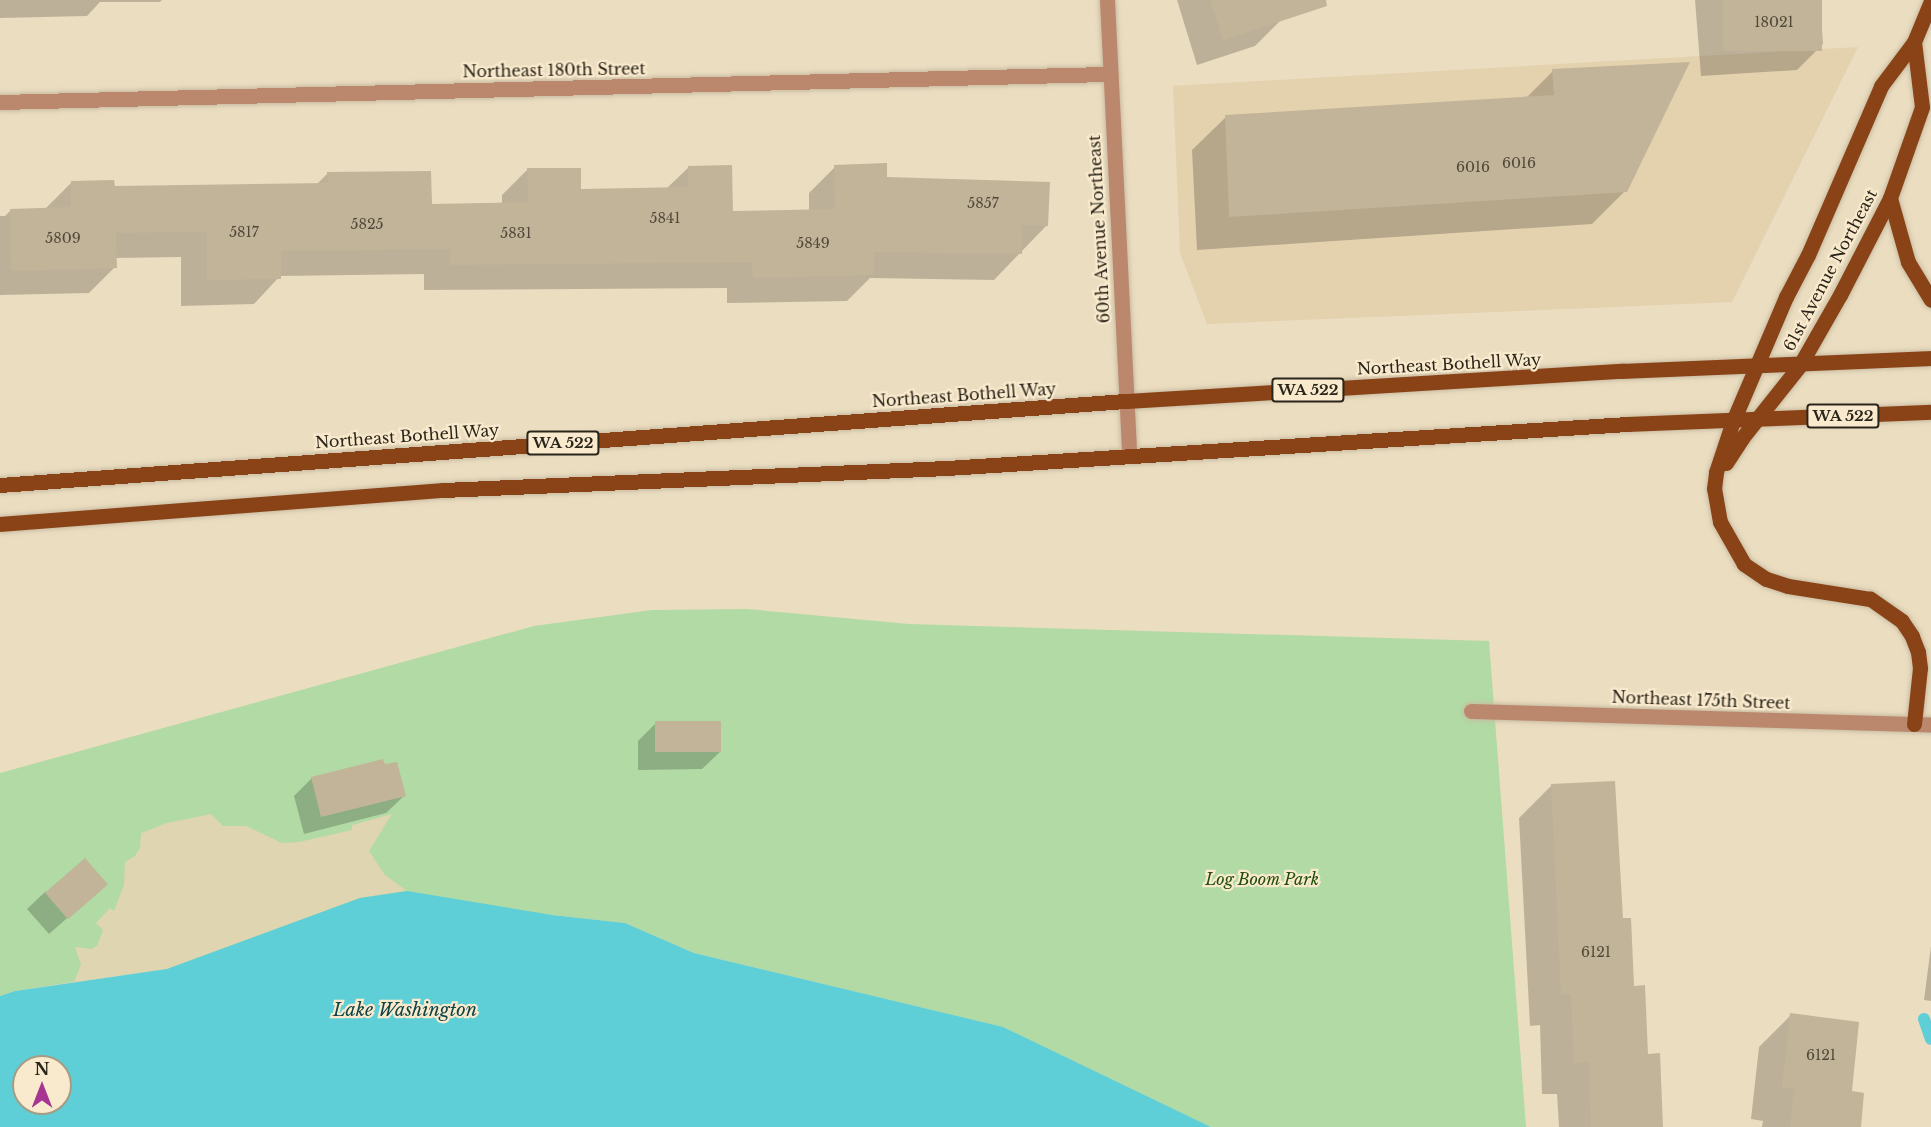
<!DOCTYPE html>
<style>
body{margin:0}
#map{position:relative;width:1931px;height:1127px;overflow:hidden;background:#ebddc0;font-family:"Libre Baskerville",serif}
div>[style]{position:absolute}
.built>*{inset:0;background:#e4d1ae}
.green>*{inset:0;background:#b1daa4}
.sand>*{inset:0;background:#dfd5b0}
.water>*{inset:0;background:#5ecfd7}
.shadow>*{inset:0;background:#0003}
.stream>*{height:12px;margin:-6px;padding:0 6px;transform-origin:6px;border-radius:6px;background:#5ecfd7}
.building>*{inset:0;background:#c2b498;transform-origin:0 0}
.roads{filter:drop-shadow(0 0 2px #c8bca2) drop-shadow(0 0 2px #c8bca2)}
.minor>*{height:15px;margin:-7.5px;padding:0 7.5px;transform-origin:7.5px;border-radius:7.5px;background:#bb886d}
.major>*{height:15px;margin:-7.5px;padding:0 7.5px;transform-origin:7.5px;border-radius:7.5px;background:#8a4317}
span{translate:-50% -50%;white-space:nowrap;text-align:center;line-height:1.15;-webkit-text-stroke:4.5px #f9eacd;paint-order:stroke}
.number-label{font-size:14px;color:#50493a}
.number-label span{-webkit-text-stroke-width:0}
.shield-label span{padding:2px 4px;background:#f9eacd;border:2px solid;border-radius:4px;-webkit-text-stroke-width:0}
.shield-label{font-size:15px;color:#2a251a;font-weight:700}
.street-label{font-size:16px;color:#2a251a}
.park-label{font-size:16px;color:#204e0b;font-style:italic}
.water-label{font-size:18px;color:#0e4346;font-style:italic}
.north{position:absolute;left:12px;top:1055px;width:60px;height:60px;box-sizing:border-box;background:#f9eacd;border:2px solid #a69b85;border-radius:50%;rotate:0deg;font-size:16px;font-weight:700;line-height:24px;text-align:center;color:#2a251a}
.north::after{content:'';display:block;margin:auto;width:21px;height:27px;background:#a63692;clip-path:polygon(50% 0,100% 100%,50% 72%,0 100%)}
</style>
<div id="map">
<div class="built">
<div style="clip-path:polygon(1858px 47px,1732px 302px,1207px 324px,1180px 253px,1173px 86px)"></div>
</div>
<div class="green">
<div style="clip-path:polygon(747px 609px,909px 624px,1489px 641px,1526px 1127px,1211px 1127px,1002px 1027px,694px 953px,625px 923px,552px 915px,74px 982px,15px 991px,0 996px,0 773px,534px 626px,652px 610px)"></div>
</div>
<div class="sand">
<div style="clip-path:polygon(211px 814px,223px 826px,246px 826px,282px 843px,299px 842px,352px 830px,352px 825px,392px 814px,369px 851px,385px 875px,407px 891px,360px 898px,167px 969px,74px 982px,81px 965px,75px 947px,91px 949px,97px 946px,103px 930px,96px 923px,110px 908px,114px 911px,124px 885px,125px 862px,135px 856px,140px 848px,141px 833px,167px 823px)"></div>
</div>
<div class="water">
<div style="clip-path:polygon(evenodd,407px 891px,552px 915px,625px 923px,694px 953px,1003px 1027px,1211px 1127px,0 1127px,0 996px,15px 991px,167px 969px,360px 898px,407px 891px,24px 1067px,60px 1067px,60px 1103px,24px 1103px,24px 1067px)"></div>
</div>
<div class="shadow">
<div style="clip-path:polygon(0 0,162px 0,160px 2px,100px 2px,87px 16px,0 18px)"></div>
<div style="clip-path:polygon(1177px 0,1274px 0,1280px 21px,1255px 46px,1197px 65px)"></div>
<div style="clip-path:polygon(1695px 0,1820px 0,1823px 44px,1797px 70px,1701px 76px)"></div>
<div style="clip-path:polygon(1553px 71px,1625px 191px,1592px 224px,1197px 250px,1192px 150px,1226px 117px,1526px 98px)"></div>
<div style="clip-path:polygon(689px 167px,731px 213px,809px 211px,809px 193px,835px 167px,886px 178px,1047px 225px,994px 280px,870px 278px,847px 301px,727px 303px,727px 288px,424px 290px,424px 274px,280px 276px,254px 304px,181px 306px,181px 257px,115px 258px,115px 267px,89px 293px,0 295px,0 216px,5px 216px,10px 211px,45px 209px,71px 183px,113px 187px,317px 184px,328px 173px,430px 205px,502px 204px,502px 195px,528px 169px,580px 190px,667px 188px)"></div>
<div style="clip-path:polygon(656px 723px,720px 752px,702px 769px,638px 770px,638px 741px)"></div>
<div style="clip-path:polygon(312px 778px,404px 796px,386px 813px,304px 834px,294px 796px)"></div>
<div style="clip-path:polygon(1551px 786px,1621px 920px,1661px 1127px,1559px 1127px,1557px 1094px,1542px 1094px,1540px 1025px,1530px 1026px,1519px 818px)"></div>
<div style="clip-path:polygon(106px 884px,49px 934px,27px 909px,45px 892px)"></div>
<div style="clip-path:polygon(1931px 946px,1931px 1001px,1924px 1000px)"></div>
<div style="clip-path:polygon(1791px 1015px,1850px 1092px,1859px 1127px,1762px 1127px,1763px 1121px,1751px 1119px,1759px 1047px)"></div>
</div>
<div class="stream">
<div style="left:1924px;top:1019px;width:21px;rotate:71deg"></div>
</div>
<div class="building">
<div style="clip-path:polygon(1210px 0,1326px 0,1327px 6px,1223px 40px)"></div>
<div style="left:1723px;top:0;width:99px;height:51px"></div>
<div style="clip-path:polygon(1690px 62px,1627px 192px,1229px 217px,1225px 115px,1554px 95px,1552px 69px)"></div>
<div style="clip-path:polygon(887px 163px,887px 177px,1050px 182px,1048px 226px,1022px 225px,1022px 254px,874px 252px,874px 275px,753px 278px,752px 262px,450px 265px,450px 249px,281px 251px,281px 279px,207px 280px,207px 232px,116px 233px,117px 268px,11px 271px,10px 209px,71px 207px,71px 181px,114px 180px,115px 186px,328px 183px,327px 172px,431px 171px,432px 204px,528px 202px,527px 168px,581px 168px,581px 189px,688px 187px,688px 166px,732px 165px,733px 211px,835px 209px,834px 165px)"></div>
<div style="left:721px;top:721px;width:31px;height:66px;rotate:90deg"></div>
<div style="clip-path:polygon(383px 759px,385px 764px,397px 762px,406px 796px,321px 817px,311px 777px)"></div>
<div style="clip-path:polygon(1615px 781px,1623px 918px,1631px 918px,1634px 986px,1645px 985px,1648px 1054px,1660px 1053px,1663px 1127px,1591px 1127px,1589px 1062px,1574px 1063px,1571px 994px,1561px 994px,1551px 784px)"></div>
<div style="left:85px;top:858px;width:35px;height:53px;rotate:49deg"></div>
<div style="clip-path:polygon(1790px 1013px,1859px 1022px,1852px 1091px,1864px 1093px,1861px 1127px,1790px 1127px,1794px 1089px,1782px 1088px)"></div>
</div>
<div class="roads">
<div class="minor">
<div style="left:1107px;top:0;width:456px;rotate:87.2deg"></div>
<div style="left:0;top:102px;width:1109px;rotate:-1.45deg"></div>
<div style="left:1471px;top:711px;width:460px;rotate:1.7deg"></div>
</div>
<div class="major">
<div style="left:1890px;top:198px;width:66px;rotate:74.3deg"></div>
<div style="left:1908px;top:262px;width:44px;rotate:58.8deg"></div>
<div style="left:1726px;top:463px;width:30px;rotate:-57deg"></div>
<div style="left:1742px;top:438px;width:93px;rotate:-51.5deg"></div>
<div style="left:1800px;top:365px;width:81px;rotate:-60.3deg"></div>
<div style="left:1840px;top:295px;width:109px;rotate:-62.7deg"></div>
<div style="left:1890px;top:198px;width:96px;rotate:-70.6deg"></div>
<div style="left:1922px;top:107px;width:65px;rotate:-97deg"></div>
<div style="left:0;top:485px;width:1129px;rotate:-4.27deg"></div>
<div style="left:1126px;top:401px;width:497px;rotate:-3.5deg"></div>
<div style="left:1622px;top:371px;width:309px;rotate:-2.4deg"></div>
<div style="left:0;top:524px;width:444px;rotate:-4.4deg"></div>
<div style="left:443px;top:490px;width:504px;rotate:-2.5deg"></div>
<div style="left:947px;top:468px;width:682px;rotate:-3.7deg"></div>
<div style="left:1628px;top:424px;width:303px;rotate:-2.3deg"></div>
<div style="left:1914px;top:724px;width:56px;rotate:-83.9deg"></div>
<div style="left:1920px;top:668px;width:16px;rotate:-97deg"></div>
<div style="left:1918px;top:652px;width:17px;rotate:-111deg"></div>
<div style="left:1912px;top:636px;width:18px;rotate:-124deg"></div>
<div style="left:1902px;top:621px;width:39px;rotate:-145deg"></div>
<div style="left:1870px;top:599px;width:83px;rotate:-171deg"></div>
<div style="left:1788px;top:586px;width:23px;rotate:-162deg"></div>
<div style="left:1766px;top:579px;width:27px;rotate:-146deg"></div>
<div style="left:1744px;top:564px;width:48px;rotate:-119.7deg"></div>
<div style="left:1720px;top:522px;width:34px;rotate:-100deg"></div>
<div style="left:1714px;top:489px;width:17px;rotate:-83deg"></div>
<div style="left:1716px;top:472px;width:54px;rotate:-71.6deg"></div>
<div style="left:1733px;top:421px;width:135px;rotate:-66.9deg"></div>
<div style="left:1786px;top:297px;width:47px;rotate:-62.4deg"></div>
<div style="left:1808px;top:255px;width:184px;rotate:-66.6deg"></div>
<div style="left:1881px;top:86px;width:55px;rotate:-53.1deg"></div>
<div style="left:1914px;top:42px;width:44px;rotate:-67.5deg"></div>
</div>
</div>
<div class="number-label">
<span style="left:1774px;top:22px">18021</span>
<span style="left:1519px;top:163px">6016</span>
<span style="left:1473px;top:167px">6016</span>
<span style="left:983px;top:203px">5857</span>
<span style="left:665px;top:218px">5841</span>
<span style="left:367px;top:224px">5825</span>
<span style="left:244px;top:232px">5817</span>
<span style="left:516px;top:233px">5831</span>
<span style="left:63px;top:238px">5809</span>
<span style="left:813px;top:243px">5849</span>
<span style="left:1596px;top:952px">6121</span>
<span style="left:1821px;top:1055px">6121</span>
</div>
<div class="shield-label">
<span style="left:1308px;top:390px">WA 522</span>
<span style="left:1843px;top:416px">WA 522</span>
<span style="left:563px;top:443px">WA 522</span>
</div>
<div class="street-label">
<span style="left:554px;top:70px;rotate:-1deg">Northeast 180th Street</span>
<span style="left:1099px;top:229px;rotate:-93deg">60th Avenue Northeast</span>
<span style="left:1830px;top:270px;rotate:-62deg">61st Avenue Northeast</span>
<span style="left:1449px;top:364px;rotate:-3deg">Northeast Bothell Way</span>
<span style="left:964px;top:395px;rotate:-4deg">Northeast Bothell Way</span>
<span style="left:407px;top:436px;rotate:-4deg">Northeast Bothell Way</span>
<span style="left:1701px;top:700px;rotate:2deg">Northeast 175th Street</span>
</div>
<div class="park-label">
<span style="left:1262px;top:879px">Log Boom Park</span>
</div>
<div class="water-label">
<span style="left:405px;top:1010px">Lake Washington</span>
</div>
<div class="north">N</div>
</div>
